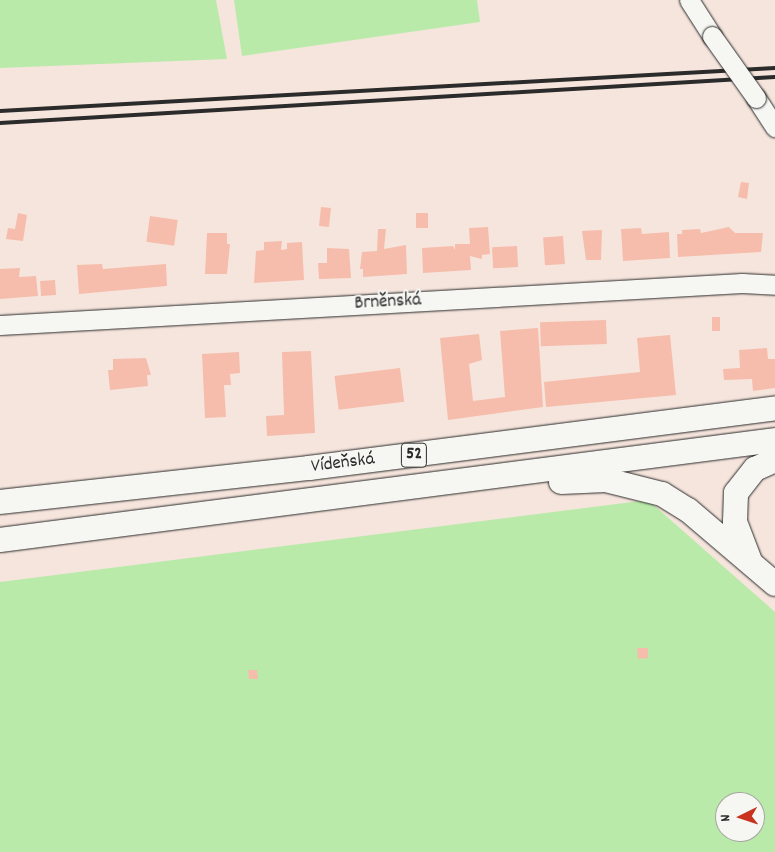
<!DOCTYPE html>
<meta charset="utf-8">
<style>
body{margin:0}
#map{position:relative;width:775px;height:852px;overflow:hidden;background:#f6e5dd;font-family:Dekko,sans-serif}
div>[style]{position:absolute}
.green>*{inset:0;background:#baeaaa}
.building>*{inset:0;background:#f6bdac;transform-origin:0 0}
.roads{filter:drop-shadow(0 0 1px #2b2b2b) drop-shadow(0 0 1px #2b2b2b)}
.secondary>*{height:19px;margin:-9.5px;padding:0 9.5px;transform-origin:9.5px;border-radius:9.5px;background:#f6f6f2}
.highway>*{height:24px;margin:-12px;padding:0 12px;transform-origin:12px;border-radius:12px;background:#f6f6f2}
.rail>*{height:4px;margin:-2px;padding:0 2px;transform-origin:2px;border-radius:2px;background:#2b2b2b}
.bridges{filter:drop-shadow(0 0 1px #2b2b2b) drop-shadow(0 0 1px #2b2b2b)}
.secondary-bridge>*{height:19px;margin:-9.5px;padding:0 9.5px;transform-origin:9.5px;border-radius:9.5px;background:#f6f6f2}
span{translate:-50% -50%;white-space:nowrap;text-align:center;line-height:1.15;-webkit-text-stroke:4px #f6f6f2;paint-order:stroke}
.shield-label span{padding:1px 4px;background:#f6f6f2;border:1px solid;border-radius:4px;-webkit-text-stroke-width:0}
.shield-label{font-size:18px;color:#2b2b2b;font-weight:700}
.street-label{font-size:19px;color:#2b2b2b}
.north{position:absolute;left:715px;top:792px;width:50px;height:50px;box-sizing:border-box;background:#f6f6f2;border:1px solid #a5a5a2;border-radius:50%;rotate:266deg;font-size:14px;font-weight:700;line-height:20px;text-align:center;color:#2b2b2b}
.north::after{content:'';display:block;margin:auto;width:18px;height:22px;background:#c8321e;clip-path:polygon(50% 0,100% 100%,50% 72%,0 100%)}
</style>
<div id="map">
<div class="green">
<div style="clip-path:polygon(0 0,216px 0,227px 59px,0 68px)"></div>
<div style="clip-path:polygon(234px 0,477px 0,480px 22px,242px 56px)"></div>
<div style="clip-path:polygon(evenodd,648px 500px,775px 612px,775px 852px,0 852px,0 582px,648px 500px,725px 802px,755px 802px,755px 832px,725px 832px,725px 802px)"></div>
</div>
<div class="building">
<div style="clip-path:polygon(741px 182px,749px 183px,747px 199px,738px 197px)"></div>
<div style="left:321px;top:207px;width:10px;height:19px;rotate:6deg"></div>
<div style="clip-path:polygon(18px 213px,27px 215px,23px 241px,6px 239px,8px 228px,15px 229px)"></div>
<div style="left:416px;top:213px;width:12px;height:15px"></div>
<div style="left:150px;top:216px;width:28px;height:26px;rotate:8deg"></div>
<div style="clip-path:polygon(488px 227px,490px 254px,482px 255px,482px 259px,470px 256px,471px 270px,423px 273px,422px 248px,453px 246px,455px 250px,455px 244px,470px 244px,469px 228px)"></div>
<div style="clip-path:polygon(729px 227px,735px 233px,763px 233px,761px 252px,678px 257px,677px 234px,682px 234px,682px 230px,700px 229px,701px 233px)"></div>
<div style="clip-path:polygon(641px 228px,642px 234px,669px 232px,670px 258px,623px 261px,621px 229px)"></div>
<div style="clip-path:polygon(378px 229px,386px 229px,384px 249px,406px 245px,407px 274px,363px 277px,363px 269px,360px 269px,362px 252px,377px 251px)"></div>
<div style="clip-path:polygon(602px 230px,601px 260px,586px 260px,582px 231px)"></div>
<div style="clip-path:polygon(207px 233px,227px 233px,227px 244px,230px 244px,227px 274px,205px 274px)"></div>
<div style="left:563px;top:236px;width:28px;height:20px;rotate:86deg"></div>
<div style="clip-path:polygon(282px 241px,281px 250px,287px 249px,287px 243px,302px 242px,304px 280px,254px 283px,256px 251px,264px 250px,264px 242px)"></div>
<div style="left:517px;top:246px;width:21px;height:25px;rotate:87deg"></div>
<div style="clip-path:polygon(327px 248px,349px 249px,351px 278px,319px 279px,318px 263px,327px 263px)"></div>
<div style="clip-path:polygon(102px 264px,103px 269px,166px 264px,167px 286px,79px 294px,77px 265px)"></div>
<div style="clip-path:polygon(20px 268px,19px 277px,36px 276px,38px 296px,0 299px,0 269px)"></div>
<div style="left:55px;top:280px;width:15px;height:15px;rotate:86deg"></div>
<div style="left:712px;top:317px;width:8px;height:14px"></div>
<div style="left:606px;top:320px;width:24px;height:66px;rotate:88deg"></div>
<div style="clip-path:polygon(538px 328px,543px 407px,448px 420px,440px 338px,479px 334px,482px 360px,469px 364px,473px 401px,505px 397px,500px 331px)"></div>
<div style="clip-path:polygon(670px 335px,676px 395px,546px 407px,544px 382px,640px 372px,637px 338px)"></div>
<div style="clip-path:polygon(767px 348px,768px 359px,775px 359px,775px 388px,753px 391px,752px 379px,724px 380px,723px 369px,740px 368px,739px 350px)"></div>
<div style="clip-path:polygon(311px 351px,315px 433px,267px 436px,266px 416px,284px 415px,282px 352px)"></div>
<div style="clip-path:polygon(239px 352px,240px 373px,230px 374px,231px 385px,224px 385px,226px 417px,205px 418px,202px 354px)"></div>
<div style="clip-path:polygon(146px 358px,151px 375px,147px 375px,148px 386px,110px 390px,108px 370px,113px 370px,113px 359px)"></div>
<div style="left:400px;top:368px;width:34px;height:66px;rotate:83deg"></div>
<div style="clip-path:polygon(637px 648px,648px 648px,648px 658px,638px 659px)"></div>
<div style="clip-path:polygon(248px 670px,257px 670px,258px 679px,249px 679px)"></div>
</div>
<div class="roads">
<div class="secondary">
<div style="left:689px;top:0;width:43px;rotate:57.4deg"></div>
<div style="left:756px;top:98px;width:35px;rotate:57deg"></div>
<div style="left:0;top:325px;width:743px;rotate:-3.24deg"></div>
<div style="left:742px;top:283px;width:33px;rotate:3deg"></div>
</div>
<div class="highway">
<div style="left:561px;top:482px;width:45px;rotate:-2.5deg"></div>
<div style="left:606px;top:480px;width:58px;rotate:14deg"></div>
<div style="left:662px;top:494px;width:31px;rotate:32deg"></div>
<div style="left:688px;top:510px;width:114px;rotate:40.4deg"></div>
<div style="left:0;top:502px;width:311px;rotate:-6.3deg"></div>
<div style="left:309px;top:468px;width:470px;rotate:-7.3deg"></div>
<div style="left:0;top:540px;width:781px;rotate:-7.35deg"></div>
<div style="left:750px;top:561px;width:42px;rotate:-111deg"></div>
<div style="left:735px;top:522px;width:29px;rotate:-88deg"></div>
<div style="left:736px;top:493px;width:31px;rotate:-52deg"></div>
<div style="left:755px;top:469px;width:22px;rotate:-24deg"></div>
</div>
</div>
<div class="rail">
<div style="left:0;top:111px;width:776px;rotate:-3.18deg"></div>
<div style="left:0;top:123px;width:776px;rotate:-3.4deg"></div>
</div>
<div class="bridges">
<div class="secondary-bridge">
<div style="left:712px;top:36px;width:76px;rotate:54.6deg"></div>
</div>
</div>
<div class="shield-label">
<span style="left:414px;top:455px">52</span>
</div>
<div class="street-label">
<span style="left:388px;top:303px;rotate:-3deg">Brněnská</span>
<span style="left:343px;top:464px;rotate:-7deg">Vídeňská</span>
</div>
<div class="north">N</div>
</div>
